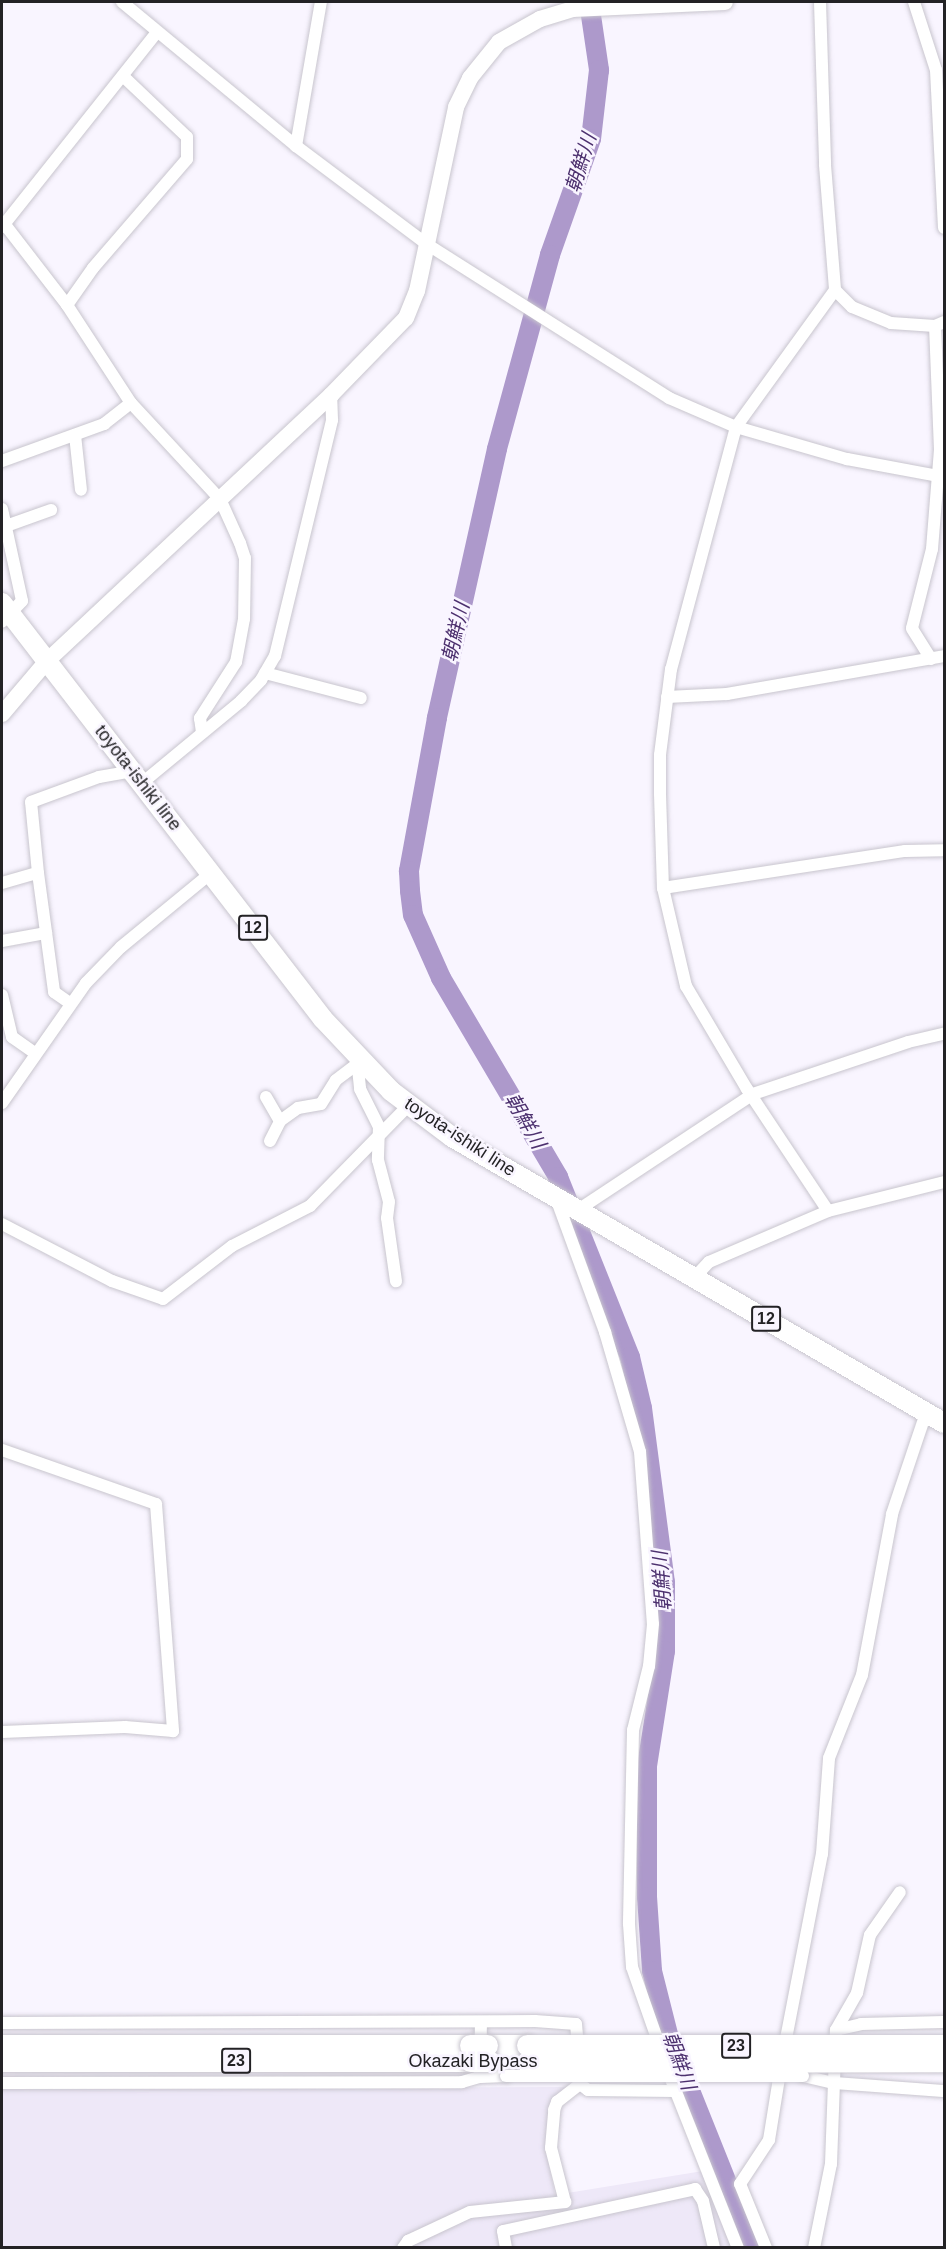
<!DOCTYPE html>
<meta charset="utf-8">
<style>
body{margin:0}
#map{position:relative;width:946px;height:2249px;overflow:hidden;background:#f9f5ff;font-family:Arial,"Noto Sans JP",sans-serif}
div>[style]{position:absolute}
.built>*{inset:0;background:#eee8f8}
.river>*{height:20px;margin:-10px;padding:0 10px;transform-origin:10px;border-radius:10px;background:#ad99cb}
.roads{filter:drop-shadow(0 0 2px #c8c5ce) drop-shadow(0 0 2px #c8c5ce)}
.minor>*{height:12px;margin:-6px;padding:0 6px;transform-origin:6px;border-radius:6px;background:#fff}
.tertiary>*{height:16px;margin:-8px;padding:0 8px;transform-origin:8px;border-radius:8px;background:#fff}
.primary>*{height:20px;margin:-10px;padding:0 10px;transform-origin:10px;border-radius:10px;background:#fff}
.trunk>*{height:21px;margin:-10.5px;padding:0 10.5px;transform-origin:10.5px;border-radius:10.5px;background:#fff}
.bridges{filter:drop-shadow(0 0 2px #c8c5ce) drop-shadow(0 0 2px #c8c5ce)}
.minor-bridge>*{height:12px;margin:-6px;padding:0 6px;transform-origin:6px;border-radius:6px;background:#fff}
.trunk-bridge>*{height:21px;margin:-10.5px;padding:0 10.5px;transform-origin:10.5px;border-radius:10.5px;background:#fff}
span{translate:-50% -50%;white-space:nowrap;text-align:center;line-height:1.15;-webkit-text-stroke:5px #f9f5ff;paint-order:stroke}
.shield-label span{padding:2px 4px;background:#f9f5ff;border:2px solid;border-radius:4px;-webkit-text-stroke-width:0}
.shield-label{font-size:16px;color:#232225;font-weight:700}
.street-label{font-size:18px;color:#232225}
.water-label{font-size:20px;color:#4d316f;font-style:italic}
.frame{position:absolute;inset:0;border:3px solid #232225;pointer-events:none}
</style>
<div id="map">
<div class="built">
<div style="clip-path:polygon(569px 2087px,550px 2103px,546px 2150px,555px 2195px,703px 2171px,733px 2247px,2px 2247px,2px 2089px)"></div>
</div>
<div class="river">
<div style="left:589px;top:2px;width:69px;rotate:81.6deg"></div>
<div style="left:599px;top:70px;width:69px;rotate:96.6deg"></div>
<div style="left:591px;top:139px;width:123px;rotate:109.5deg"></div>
<div style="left:550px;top:255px;width:201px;rotate:105.3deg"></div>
<div style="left:497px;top:449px;width:276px;rotate:102.6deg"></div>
<div style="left:437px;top:718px;width:156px;rotate:100.4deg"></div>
<div style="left:409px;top:871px;width:20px;rotate:87deg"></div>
<div style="left:410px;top:891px;width:24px;rotate:83deg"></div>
<div style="left:413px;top:915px;width:69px;rotate:66deg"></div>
<div style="left:441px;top:978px;width:231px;rotate:59.5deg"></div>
<div style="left:558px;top:1177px;width:194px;rotate:68.2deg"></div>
<div style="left:630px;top:1357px;width:52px;rotate:76.8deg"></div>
<div style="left:642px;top:1408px;width:176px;rotate:82.5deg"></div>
<div style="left:665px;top:1582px;width:69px;rotate:90deg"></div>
<div style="left:665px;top:1651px;width:116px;rotate:98.9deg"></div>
<div style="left:647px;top:1766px;width:131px;rotate:90deg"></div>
<div style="left:647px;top:1897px;width:74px;rotate:86.1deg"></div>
<div style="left:652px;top:1971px;width:69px;rotate:75.8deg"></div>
<div style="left:669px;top:2038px;width:226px;rotate:68.2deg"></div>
</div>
<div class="roads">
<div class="minor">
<div style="left:122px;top:2px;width:226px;rotate:39.6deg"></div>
<div style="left:296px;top:146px;width:161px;rotate:36.9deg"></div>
<div style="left:425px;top:243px;width:289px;rotate:32.4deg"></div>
<div style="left:669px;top:398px;width:73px;rotate:23.4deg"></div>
<div style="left:736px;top:427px;width:116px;rotate:16.1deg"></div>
<div style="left:847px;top:459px;width:99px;rotate:10.5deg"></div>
<div style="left:820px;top:2px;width:163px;rotate:88.2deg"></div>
<div style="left:825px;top:165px;width:125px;rotate:85.4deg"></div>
<div style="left:835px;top:290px;width:169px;rotate:125.9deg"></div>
<div style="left:736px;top:427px;width:251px;rotate:105deg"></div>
<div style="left:671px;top:669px;width:87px;rotate:97.3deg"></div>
<div style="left:660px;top:755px;width:39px;rotate:90deg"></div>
<div style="left:660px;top:794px;width:94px;rotate:88.2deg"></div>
<div style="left:663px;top:888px;width:101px;rotate:76.8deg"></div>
<div style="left:686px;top:986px;width:120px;rotate:59.4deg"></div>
<div style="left:747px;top:1089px;width:146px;rotate:56.4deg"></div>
<div style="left:914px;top:2px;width:71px;rotate:72.1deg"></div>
<div style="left:936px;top:70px;width:158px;rotate:87.1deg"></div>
<div style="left:296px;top:146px;width:146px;rotate:-80.2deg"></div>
<div style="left:6px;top:226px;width:100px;rotate:52.3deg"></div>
<div style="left:67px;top:305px;width:117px;rotate:56.9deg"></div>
<div style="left:131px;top:403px;width:131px;rotate:47.2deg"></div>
<div style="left:220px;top:499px;width:48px;rotate:65.6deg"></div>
<div style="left:240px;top:543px;width:16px;rotate:72deg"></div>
<div style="left:245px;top:558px;width:61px;rotate:90.9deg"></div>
<div style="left:244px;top:619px;width:44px;rotate:100.5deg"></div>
<div style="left:236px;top:662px;width:67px;rotate:122.7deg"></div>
<div style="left:200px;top:718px;width:14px;rotate:82deg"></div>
<div style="left:2px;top:227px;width:249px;rotate:-51.5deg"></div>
<div style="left:835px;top:290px;width:24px;rotate:45deg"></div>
<div style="left:852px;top:307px;width:42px;rotate:22.3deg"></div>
<div style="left:891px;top:323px;width:44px;rotate:3.9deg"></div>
<div style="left:935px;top:326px;width:10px;rotate:-24deg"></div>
<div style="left:67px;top:305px;width:45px;rotate:-54.9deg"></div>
<div style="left:93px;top:268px;width:144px;rotate:-49.2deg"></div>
<div style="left:187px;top:159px;width:22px;rotate:-90deg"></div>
<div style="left:187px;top:137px;width:88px;rotate:-136.4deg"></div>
<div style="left:75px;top:435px;width:55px;rotate:83.8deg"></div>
<div style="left:2px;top:461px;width:109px;rotate:-19.9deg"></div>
<div style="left:104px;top:424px;width:34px;rotate:-38deg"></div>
<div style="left:2px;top:509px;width:94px;rotate:77.7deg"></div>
<div style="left:22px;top:601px;width:29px;rotate:134deg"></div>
<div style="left:6px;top:526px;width:48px;rotate:-19.6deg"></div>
<div style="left:931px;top:659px;width:36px;rotate:-122deg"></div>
<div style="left:912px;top:628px;width:81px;rotate:-75.8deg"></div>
<div style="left:932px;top:549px;width:99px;rotate:-85.4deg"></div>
<div style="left:940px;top:450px;width:124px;rotate:-92.3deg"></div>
<div style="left:265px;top:673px;width:99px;rotate:14.6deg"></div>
<div style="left:667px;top:697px;width:60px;rotate:-2.9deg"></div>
<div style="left:727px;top:694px;width:220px;rotate:-9.9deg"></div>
<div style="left:142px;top:783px;width:129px;rotate:-39.6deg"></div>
<div style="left:241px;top:701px;width:29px;rotate:-46deg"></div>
<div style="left:261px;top:680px;width:28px;rotate:-60deg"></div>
<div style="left:275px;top:656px;width:243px;rotate:-76.4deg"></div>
<div style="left:332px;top:420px;width:25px;rotate:-92deg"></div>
<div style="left:38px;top:873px;width:71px;rotate:-95.6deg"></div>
<div style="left:31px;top:802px;width:72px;rotate:-20.2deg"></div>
<div style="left:99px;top:777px;width:34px;rotate:-10deg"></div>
<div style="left:2px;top:883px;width:37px;rotate:-16deg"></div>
<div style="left:38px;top:873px;width:120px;rotate:82.3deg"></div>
<div style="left:54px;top:992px;width:19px;rotate:35deg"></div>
<div style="left:663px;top:888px;width:245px;rotate:-8.7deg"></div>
<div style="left:905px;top:851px;width:39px;rotate:-1deg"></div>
<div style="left:2px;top:941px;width:45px;rotate:-10.3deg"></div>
<div style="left:2px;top:995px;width:43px;rotate:76.6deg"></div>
<div style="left:12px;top:1037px;width:28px;rotate:35deg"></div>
<div style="left:357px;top:1059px;width:30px;rotate:84deg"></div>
<div style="left:360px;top:1089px;width:42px;rotate:63.4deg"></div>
<div style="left:379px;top:1127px;width:33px;rotate:92deg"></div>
<div style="left:378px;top:1160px;width:43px;rotate:75.3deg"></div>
<div style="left:389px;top:1202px;width:16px;rotate:97deg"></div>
<div style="left:387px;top:1218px;width:64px;rotate:81.9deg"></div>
<div style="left:266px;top:1097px;width:28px;rotate:60deg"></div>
<div style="left:280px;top:1121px;width:22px;rotate:-36deg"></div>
<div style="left:298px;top:1108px;width:23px;rotate:-10deg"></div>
<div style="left:321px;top:1104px;width:28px;rotate:-58deg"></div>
<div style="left:336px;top:1080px;width:26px;rotate:-37deg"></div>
<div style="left:2px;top:1103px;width:146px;rotate:-55deg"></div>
<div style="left:86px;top:983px;width:50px;rotate:-45.8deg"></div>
<div style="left:121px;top:947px;width:117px;rotate:-39.4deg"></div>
<div style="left:270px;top:1141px;width:22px;rotate:-63deg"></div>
<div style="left:556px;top:1198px;width:143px;rotate:69.9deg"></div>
<div style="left:605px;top:1332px;width:125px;rotate:73.7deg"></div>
<div style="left:640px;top:1452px;width:172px;rotate:85.7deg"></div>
<div style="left:653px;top:1624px;width:42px;rotate:95.4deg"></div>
<div style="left:649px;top:1666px;width:66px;rotate:104deg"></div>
<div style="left:633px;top:1730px;width:194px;rotate:91.2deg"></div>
<div style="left:629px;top:1924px;width:43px;rotate:86deg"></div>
<div style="left:632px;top:1967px;width:88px;rotate:70.7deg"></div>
<div style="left:578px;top:1210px;width:210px;rotate:-33.5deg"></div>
<div style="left:753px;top:1094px;width:163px;rotate:-18.5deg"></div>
<div style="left:908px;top:1042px;width:37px;rotate:-13deg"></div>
<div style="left:2px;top:1224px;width:124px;rotate:27.4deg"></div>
<div style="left:112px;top:1281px;width:54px;rotate:19.4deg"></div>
<div style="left:163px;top:1299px;width:87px;rotate:-37.5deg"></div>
<div style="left:232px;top:1246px;width:88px;rotate:-27.1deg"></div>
<div style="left:310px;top:1206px;width:140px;rotate:-45.6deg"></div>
<div style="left:694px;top:1278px;width:22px;rotate:-47deg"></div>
<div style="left:709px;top:1262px;width:129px;rotate:-23.2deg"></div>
<div style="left:828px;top:1211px;width:120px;rotate:-14deg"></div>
<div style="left:2px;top:1450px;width:163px;rotate:19.3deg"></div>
<div style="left:156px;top:1504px;width:228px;rotate:85.7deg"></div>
<div style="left:173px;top:1731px;width:48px;rotate:-175.2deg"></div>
<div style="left:125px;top:1727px;width:123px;rotate:177.7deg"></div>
<div style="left:2px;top:2023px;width:533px;rotate:-0.21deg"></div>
<div style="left:535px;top:2021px;width:41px;rotate:4.2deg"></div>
<div style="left:576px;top:2024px;width:25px;rotate:85deg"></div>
<div style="left:836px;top:2030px;width:26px;rotate:-13deg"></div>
<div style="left:861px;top:2024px;width:83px;rotate:-1.4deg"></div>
<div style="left:784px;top:2049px;width:199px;rotate:-79deg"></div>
<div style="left:822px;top:1854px;width:96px;rotate:-85.8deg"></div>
<div style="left:829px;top:1758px;width:89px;rotate:-68.3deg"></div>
<div style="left:862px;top:1675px;width:164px;rotate:-79.4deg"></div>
<div style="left:892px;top:1514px;width:107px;rotate:-71.4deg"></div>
<div style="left:579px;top:2066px;width:18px;rotate:87deg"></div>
<div style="left:580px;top:2084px;width:10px;rotate:37deg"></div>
<div style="left:588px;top:2090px;width:87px;rotate:0.7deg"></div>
<div style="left:667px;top:2069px;width:193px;rotate:68.4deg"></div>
<div style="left:803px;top:2076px;width:32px;rotate:13deg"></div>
<div style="left:834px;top:2083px;width:110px;rotate:4.2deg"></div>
<div style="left:480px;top:2077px;width:26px;rotate:-2deg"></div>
<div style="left:2px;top:2083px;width:460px;rotate:-0.1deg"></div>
<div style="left:462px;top:2082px;width:19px;rotate:-16deg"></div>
<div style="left:480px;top:2077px;width:55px;rotate:-89deg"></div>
<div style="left:403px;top:2248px;width:9px;rotate:-54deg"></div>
<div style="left:408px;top:2241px;width:68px;rotate:-25.1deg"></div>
<div style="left:470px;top:2212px;width:96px;rotate:-6deg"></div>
<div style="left:565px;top:2202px;width:56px;rotate:-104.5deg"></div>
<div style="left:551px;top:2148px;width:38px;rotate:-85deg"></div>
<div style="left:554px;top:2110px;width:9px;rotate:-69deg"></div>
<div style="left:557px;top:2102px;width:29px;rotate:-38deg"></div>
<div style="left:506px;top:2248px;width:17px;rotate:-100deg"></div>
<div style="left:503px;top:2231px;width:197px;rotate:-12.3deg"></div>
<div style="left:695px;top:2189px;width:14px;rotate:56deg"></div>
<div style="left:703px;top:2201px;width:48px;rotate:76.8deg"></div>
<div style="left:766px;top:2248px;width:69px;rotate:-112.1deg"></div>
<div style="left:740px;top:2184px;width:53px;rotate:-56.6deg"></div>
<div style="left:769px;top:2140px;width:75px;rotate:-80.8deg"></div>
<div style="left:814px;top:2248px;width:86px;rotate:-78.6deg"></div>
<div style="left:831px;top:2164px;width:134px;rotate:-87.9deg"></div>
<div style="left:836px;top:2030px;width:43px;rotate:-60.4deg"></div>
<div style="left:857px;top:1993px;width:59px;rotate:-77.4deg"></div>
<div style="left:870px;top:1935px;width:52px;rotate:-55.1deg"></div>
</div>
<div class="tertiary">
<div style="left:2px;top:714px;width:70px;rotate:-49.7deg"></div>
<div style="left:47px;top:661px;width:389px;rotate:-43.1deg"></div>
<div style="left:331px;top:395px;width:107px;rotate:-45.8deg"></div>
<div style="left:406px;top:318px;width:29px;rotate:-68deg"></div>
<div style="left:417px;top:291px;width:188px;rotate:-78deg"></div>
<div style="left:456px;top:107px;width:32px;rotate:-64deg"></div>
<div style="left:470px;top:78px;width:46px;rotate:-51.1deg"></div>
<div style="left:499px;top:42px;width:47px;rotate:-29.3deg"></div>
<div style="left:540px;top:19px;width:34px;rotate:-17deg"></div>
<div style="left:572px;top:9px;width:153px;rotate:-2.6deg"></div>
</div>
<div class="primary">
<div style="left:2px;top:603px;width:525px;rotate:52.34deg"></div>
<div style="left:323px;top:1019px;width:99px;rotate:46.6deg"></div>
<div style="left:391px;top:1091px;width:76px;rotate:37deg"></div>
<div style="left:452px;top:1137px;width:569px;rotate:30.17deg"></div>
</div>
<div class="trunk">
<div style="left:2px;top:2045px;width:468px"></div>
<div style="left:487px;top:2045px;width:40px"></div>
<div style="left:2px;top:2061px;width:468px"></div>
<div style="left:489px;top:2061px;width:38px;rotate:2deg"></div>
</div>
</div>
<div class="bridges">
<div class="minor-bridge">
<div style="left:506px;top:2076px;width:297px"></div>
</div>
<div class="trunk-bridge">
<div style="left:470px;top:2045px;width:17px"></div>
<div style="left:527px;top:2045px;width:417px"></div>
<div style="left:470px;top:2061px;width:19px"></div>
<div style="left:527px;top:2062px;width:417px;rotate:-0.1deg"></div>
</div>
</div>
<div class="shield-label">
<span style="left:253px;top:928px">12</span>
<span style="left:766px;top:1319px">12</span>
<span style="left:736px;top:2046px">23</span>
<span style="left:236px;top:2061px">23</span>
</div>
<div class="street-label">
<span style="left:138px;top:778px;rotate:52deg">toyota-ishiki line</span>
<span style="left:460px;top:1137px;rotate:33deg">toyota-ishiki line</span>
<span style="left:473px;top:2061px">Okazaki Bypass</span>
</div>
<div class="water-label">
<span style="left:581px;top:163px;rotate:-73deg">朝鮮川</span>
<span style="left:456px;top:632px;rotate:-77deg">朝鮮川</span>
<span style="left:525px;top:1121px;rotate:60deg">朝鮮川</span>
<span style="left:662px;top:1581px;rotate:-94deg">朝鮮川</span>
<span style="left:679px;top:2061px;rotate:70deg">朝鮮川</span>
</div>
<div class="frame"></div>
</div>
